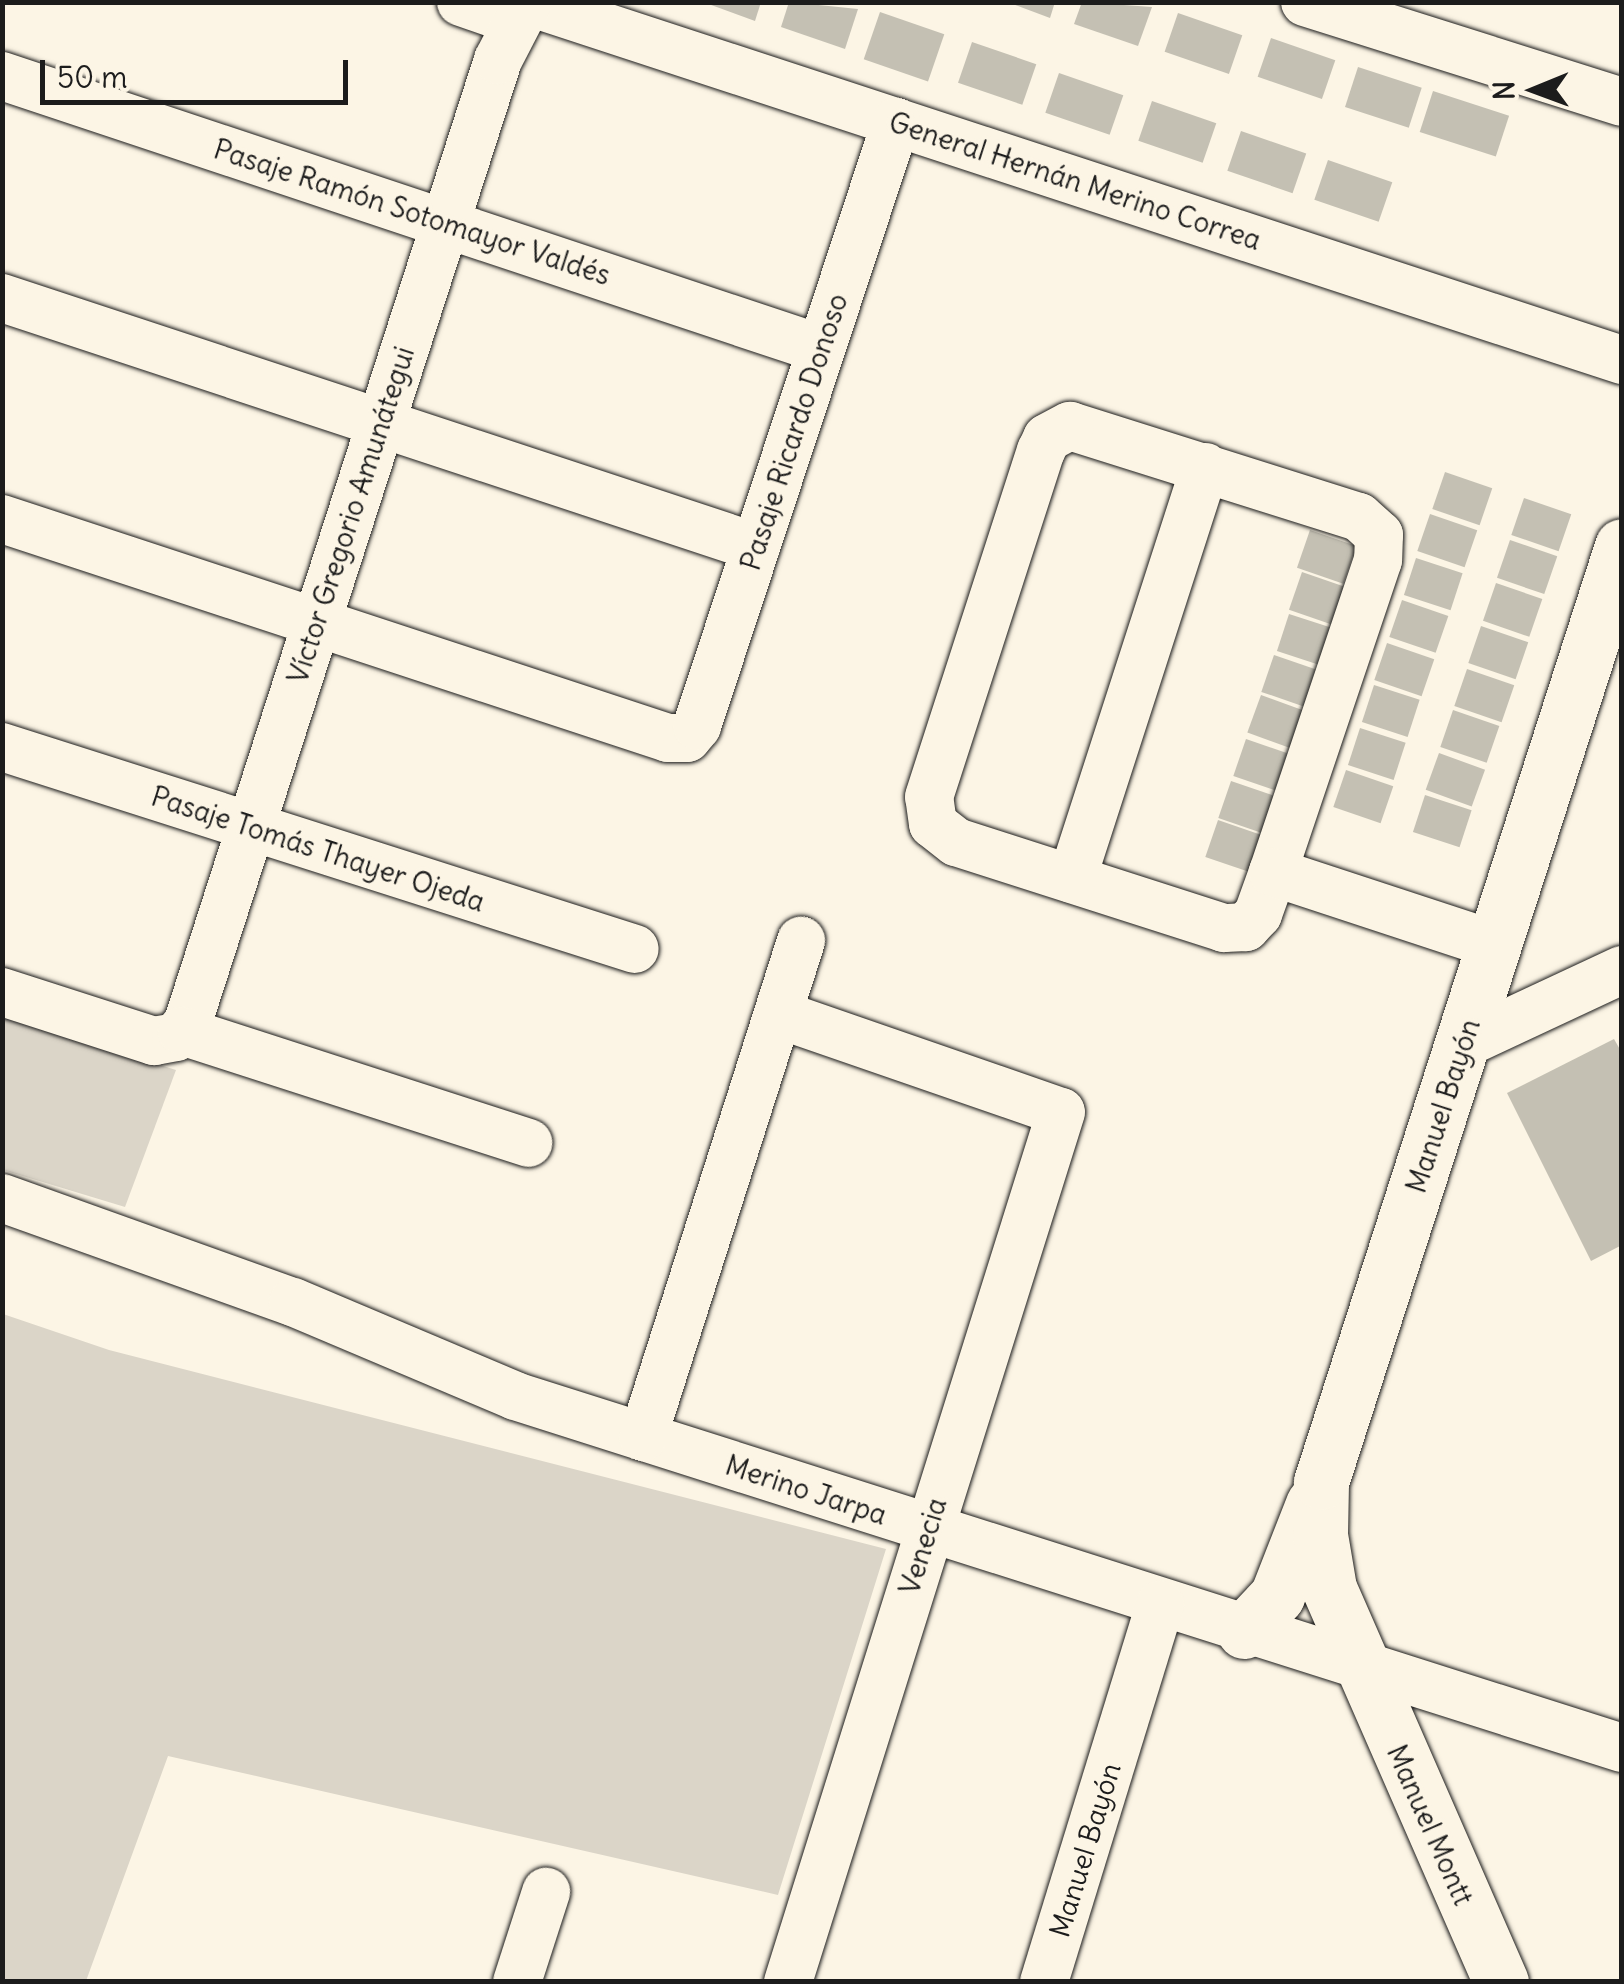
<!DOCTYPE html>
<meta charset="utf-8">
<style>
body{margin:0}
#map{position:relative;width:1624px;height:1984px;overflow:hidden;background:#fcf5e5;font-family:Delius,sans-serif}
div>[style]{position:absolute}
.green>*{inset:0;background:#dbd5c8}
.building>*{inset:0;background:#c4c0b3;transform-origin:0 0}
.roads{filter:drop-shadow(0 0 2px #1c1c1c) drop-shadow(0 0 2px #1c1c1c)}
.street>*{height:48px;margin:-24px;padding:0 24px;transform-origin:24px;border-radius:24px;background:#fcf5e5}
.secondary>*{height:55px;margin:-27.5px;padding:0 27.5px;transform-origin:27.5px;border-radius:27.5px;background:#fcf5e5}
span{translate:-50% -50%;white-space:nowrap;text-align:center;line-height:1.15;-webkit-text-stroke:8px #fcf5e5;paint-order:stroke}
.street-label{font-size:28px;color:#1c1c1c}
.frame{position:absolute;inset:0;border:5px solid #1c1c1c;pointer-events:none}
.north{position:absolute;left:1484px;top:40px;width:100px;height:100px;-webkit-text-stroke:8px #fcf5e5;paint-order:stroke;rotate:269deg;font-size:28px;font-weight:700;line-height:40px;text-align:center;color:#1c1c1c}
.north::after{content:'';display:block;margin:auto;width:35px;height:45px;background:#1c1c1c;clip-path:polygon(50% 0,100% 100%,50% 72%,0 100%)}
.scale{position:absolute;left:40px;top:60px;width:308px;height:45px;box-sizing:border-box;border:5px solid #1c1c1c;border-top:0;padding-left:12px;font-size:30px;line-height:35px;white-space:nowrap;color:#1c1c1c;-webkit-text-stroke:8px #fcf5e5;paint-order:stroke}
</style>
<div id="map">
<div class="green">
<div style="clip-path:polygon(2px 1015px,176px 1070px,125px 1207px,3px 1170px)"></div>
<div style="clip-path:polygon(3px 1314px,109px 1350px,886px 1549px,778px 1895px,168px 1756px,86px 1981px,3px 1981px)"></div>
</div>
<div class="building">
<div style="clip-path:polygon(703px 2px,761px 2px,755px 21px)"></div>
<div style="clip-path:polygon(789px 2px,858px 9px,845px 49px,781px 27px)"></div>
<div style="clip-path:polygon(1007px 2px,1055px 2px,1050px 18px)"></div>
<div style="clip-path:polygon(1082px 2px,1152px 7px,1138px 46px,1074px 24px)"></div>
<div style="left:880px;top:12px;width:68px;height:50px;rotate:19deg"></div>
<div style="left:1178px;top:13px;width:68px;height:41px;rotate:19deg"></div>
<div style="left:1271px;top:38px;width:68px;height:41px;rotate:19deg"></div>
<div style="left:972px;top:42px;width:68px;height:43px;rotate:19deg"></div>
<div style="left:1358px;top:67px;width:67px;height:42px;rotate:18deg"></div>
<div style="left:1059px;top:73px;width:68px;height:42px;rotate:19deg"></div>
<div style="left:1433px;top:91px;width:80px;height:43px;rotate:18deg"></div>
<div style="left:1152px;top:101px;width:68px;height:42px;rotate:19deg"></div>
<div style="left:1241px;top:131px;width:69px;height:42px;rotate:19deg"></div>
<div style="left:1328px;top:160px;width:68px;height:42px;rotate:19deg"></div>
<div style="left:1445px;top:472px;width:50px;height:39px;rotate:19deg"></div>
<div style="left:1524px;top:498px;width:50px;height:39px;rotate:19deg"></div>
<div style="left:1430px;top:514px;width:50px;height:39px;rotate:19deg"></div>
<div style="left:1310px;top:530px;width:49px;height:40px;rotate:19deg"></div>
<div style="left:1510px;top:540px;width:50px;height:40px;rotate:19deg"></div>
<div style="left:1416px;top:558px;width:49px;height:39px;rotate:18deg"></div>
<div style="left:1302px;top:572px;width:49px;height:40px;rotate:19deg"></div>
<div style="left:1496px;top:583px;width:49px;height:40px;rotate:19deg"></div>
<div style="left:1402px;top:600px;width:49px;height:39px;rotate:19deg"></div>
<div style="left:1289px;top:614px;width:48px;height:39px;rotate:18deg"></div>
<div style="left:1481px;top:626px;width:50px;height:39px;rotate:19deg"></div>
<div style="left:1387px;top:643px;width:50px;height:39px;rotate:19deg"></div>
<div style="left:1274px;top:655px;width:50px;height:39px;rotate:19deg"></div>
<div style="left:1467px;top:669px;width:50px;height:39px;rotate:19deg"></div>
<div style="left:1374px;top:685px;width:48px;height:39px;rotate:18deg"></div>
<div style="left:1261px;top:695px;width:49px;height:40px;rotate:20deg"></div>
<div style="left:1453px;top:710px;width:49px;height:39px;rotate:19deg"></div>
<div style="left:1360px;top:728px;width:48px;height:39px;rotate:18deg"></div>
<div style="left:1246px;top:739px;width:50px;height:39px;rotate:19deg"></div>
<div style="left:1439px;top:753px;width:49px;height:39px;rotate:20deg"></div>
<div style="left:1346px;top:770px;width:50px;height:39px;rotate:19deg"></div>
<div style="left:1231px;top:781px;width:50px;height:39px;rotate:19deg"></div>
<div style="left:1425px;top:795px;width:49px;height:39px;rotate:18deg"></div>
<div style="left:1218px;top:820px;width:49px;height:39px;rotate:19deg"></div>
<div style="clip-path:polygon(1614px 1039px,1622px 1053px,1622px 1245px,1591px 1261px,1507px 1093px)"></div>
</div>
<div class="roads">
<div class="street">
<div style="left:461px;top:2px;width:58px;rotate:19.1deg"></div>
<div style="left:529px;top:2px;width:1150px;rotate:18.14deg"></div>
<div style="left:1305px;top:2px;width:332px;rotate:17.5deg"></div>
<div style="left:2px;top:76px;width:863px;rotate:18.43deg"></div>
<div style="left:2px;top:298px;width:794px;rotate:18.28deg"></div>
<div style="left:1070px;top:426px;width:303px;rotate:17.5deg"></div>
<div style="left:1359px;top:517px;width:27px;rotate:42deg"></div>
<div style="left:1379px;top:535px;width:25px;rotate:92deg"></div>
<div style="left:1378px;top:560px;width:329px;rotate:108.6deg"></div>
<div style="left:1273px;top:872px;width:45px;rotate:109.7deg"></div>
<div style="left:1258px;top:914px;width:18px;rotate:133deg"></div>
<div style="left:1246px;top:927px;width:22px;rotate:177deg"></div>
<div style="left:1224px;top:928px;width:281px;rotate:-162.2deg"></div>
<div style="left:956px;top:842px;width:29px;rotate:-142deg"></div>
<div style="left:933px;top:824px;width:27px;rotate:-98deg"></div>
<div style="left:929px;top:797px;width:364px;rotate:-72.1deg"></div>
<div style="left:1041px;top:451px;width:14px;rotate:-65deg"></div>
<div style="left:1047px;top:438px;width:26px;rotate:-28deg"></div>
<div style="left:2px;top:519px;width:701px;rotate:18.2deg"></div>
<div style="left:668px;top:738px;width:19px"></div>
<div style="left:687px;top:738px;width:16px;rotate:-50deg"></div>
<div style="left:697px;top:726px;width:636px;rotate:-71.76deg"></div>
<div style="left:2px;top:747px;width:664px;rotate:17.7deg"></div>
<div style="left:1273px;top:872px;width:234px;rotate:18.2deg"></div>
<div style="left:1072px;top:879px;width:433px;rotate:-72.1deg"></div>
<div style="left:2px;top:992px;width:160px;rotate:17.9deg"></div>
<div style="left:154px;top:1041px;width:22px;rotate:-10deg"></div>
<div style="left:176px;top:1037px;width:19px;rotate:-51deg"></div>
<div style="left:188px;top:1022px;width:1011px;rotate:-72.14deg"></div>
<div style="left:498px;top:60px;width:65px;rotate:-62.7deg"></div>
<div style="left:778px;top:1014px;width:299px;rotate:19.1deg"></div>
<div style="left:1061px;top:1112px;width:912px;rotate:107.42deg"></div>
<div style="left:182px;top:1031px;width:364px;rotate:17.9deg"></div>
<div style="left:1463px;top:1044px;width:175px;rotate:-25deg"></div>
<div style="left:2px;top:1198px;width:309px;rotate:19.7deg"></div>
<div style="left:293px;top:1302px;width:241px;rotate:22.9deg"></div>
<div style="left:515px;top:1396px;width:1162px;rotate:17.64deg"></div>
<div style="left:643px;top:1437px;width:521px;rotate:-72.33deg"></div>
<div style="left:517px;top:1982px;width:95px;rotate:-72.1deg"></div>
<div style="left:1044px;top:1982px;width:395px;rotate:-72.9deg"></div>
</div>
<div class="secondary">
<div style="left:1244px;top:1631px;width:48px;rotate:-46.7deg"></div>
<div style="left:1277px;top:1596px;width:99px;rotate:-68.6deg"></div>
<div style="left:1501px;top:1982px;width:430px;rotate:-113.6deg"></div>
<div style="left:1329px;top:1588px;width:54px;rotate:-99.6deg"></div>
<div style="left:1320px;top:1535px;width:53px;rotate:-88.9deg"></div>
<div style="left:1321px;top:1482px;width:983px;rotate:-72.17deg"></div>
</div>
</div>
<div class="street-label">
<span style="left:1075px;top:181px;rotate:18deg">General Hernán Merino Correa</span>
<span style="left:412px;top:212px;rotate:18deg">Pasaje Ramón Sotomayor Valdés</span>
<span style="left:794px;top:432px;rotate:-72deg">Pasaje Ricardo Donoso</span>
<span style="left:351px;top:515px;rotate:-72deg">Víctor Gregorio Amunátegui</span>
<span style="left:318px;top:849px;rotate:18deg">Pasaje Tomás Thayer Ojeda</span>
<span style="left:1443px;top:1106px;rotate:-72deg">Manuel Bayón</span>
<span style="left:806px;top:1490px;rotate:18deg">Merino Jarpa</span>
<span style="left:923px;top:1546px;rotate:-73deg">Venecia</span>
<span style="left:1430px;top:1825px;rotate:66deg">Manuel Montt</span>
<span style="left:1085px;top:1850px;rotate:-73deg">Manuel Bayón</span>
</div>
<div class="frame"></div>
<div class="north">N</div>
<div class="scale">50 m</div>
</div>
